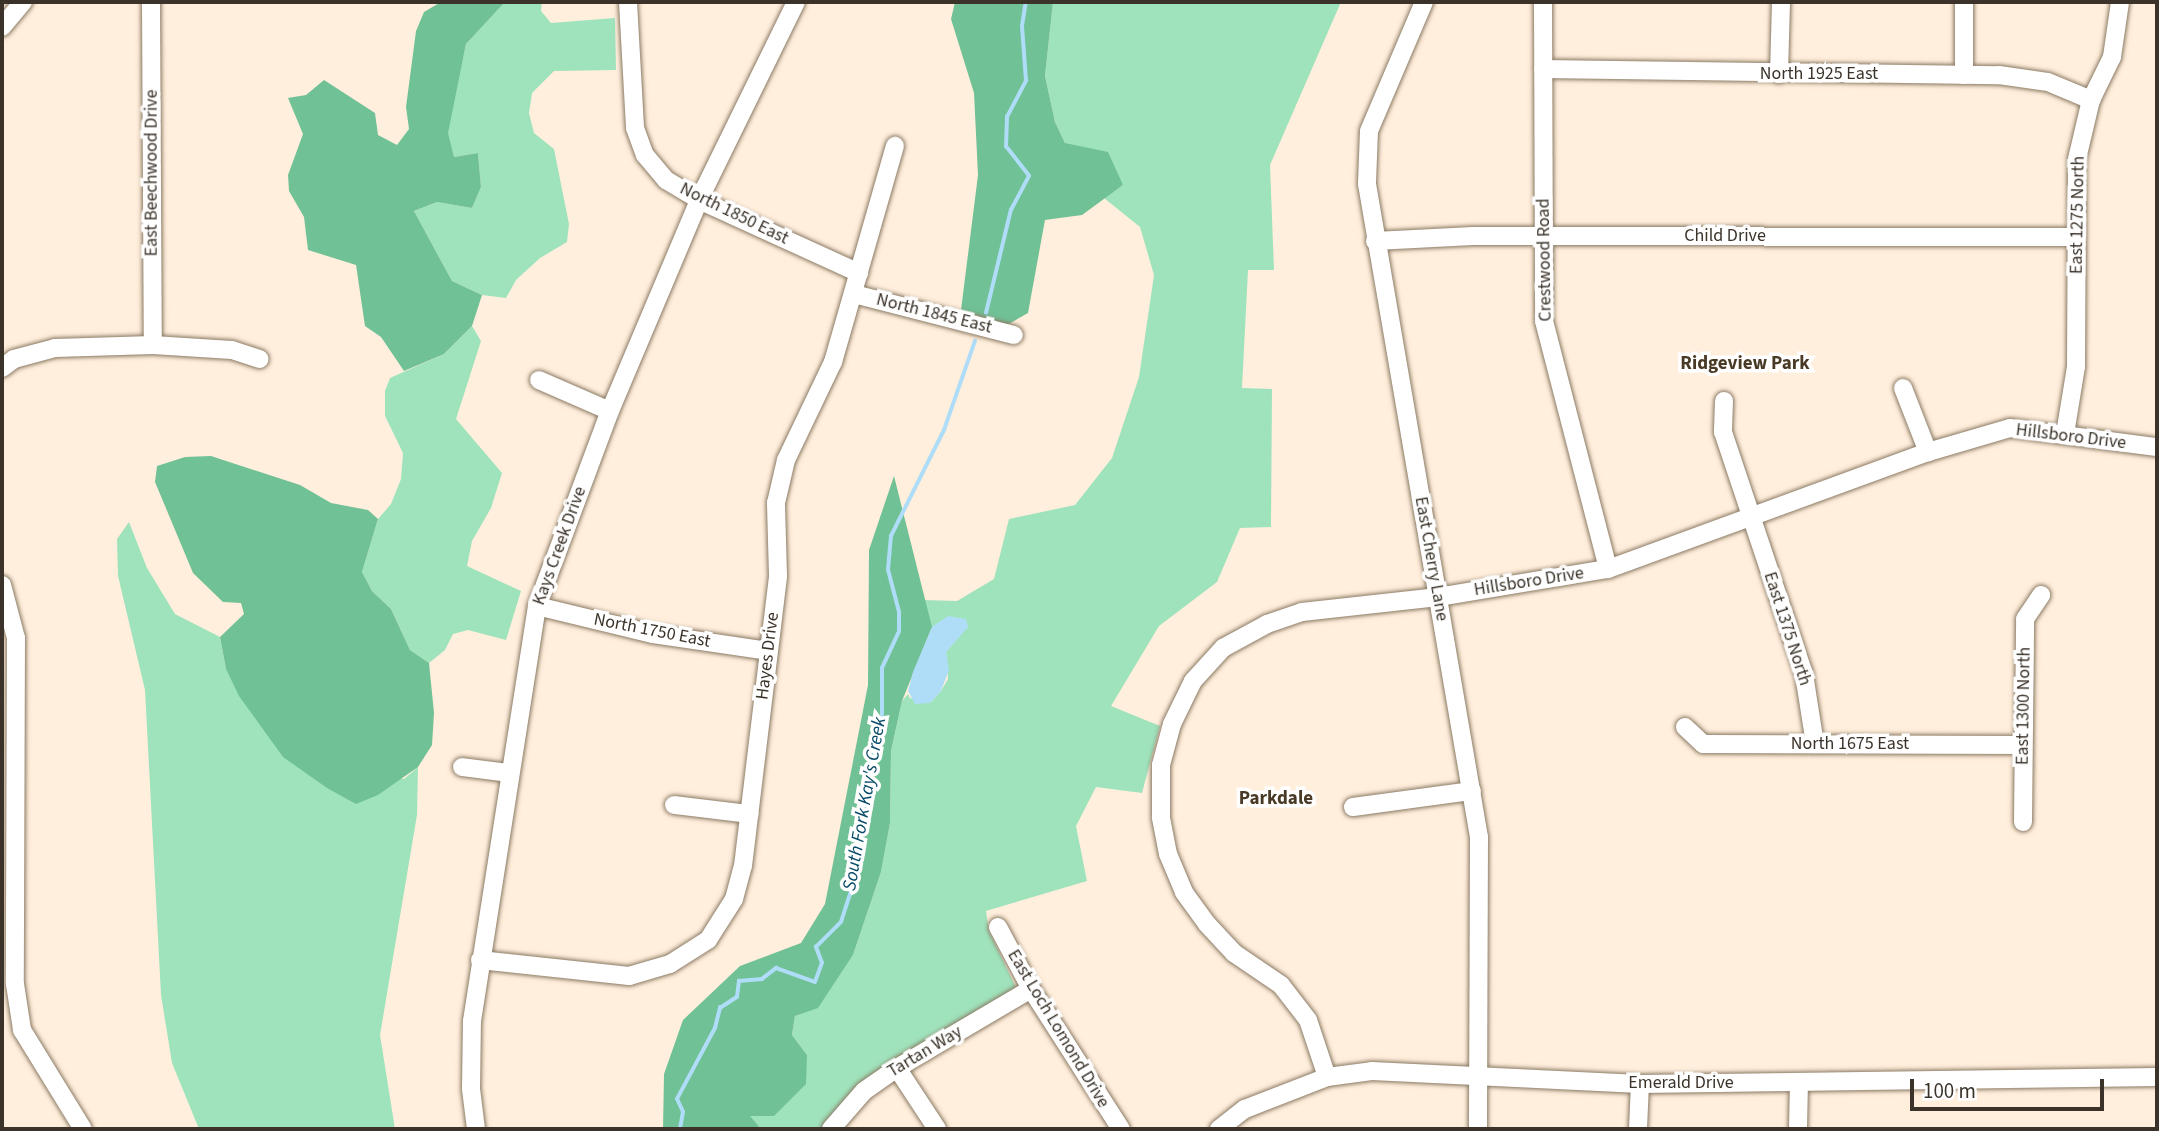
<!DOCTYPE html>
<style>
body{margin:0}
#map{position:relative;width:2159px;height:1131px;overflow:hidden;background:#ffefdc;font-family:"Source Sans 3",sans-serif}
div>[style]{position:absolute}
.green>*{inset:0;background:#9fe3bc}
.forest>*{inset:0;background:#71c196}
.water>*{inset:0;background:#afddf8}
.stream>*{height:3.5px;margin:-1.75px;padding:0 1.75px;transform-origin:1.75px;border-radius:1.75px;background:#afddf8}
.roads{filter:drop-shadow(0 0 2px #8b7a64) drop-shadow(0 0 2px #8b7a64)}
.minor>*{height:18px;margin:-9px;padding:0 9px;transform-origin:9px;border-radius:9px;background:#fff}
span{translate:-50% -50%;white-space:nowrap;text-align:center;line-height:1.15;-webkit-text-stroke:7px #fff;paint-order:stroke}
.street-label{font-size:18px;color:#3b332a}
.neighbourhood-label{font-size:19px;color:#493a26;font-weight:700}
.water-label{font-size:19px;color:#064a68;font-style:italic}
.frame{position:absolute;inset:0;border:4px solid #3b332a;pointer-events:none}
.scale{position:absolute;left:1910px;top:1079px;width:194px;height:32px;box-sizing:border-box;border:4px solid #3b332a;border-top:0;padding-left:9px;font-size:21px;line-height:24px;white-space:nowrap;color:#3b332a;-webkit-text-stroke:5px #fff;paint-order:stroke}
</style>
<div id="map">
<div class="green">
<div style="clip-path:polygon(505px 2px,542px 2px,541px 11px,551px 23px,615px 18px,616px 70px,554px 71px,532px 93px,529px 113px,534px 133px,554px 149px,569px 224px,567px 242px,540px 258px,516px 280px,506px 298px,482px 295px,452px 281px,414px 211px,437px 202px,472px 208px,481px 187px,478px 153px,454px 157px,447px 133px,466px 44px)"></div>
<div style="clip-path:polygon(1053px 2px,1341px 2px,1270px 165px,1274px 270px,1248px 270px,1242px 388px,1272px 389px,1271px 527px,1240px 528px,1217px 582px,1159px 626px,1111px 706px,1160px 726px,1142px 793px,1096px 787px,1076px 826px,1087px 881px,986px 911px,989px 931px,1018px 992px,826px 1129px,761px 1129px,749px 1116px,774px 1115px,807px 1055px,792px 1035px,795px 1016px,818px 1007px,853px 955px,881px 872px,890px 823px,891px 751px,902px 701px,908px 694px,910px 698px,930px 703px,941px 691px,948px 679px,946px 652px,968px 626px,931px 629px,923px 600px,957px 601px,994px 579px,1009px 519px,1075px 505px,1112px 458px,1139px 377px,1154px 275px,1140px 227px,1104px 198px,1123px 185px,1065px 143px,1055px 122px,1045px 76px)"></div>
<div style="clip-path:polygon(472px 326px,481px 341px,456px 419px,502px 473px,491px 508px,472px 541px,467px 566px,521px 591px,506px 640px,468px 630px,453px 634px,445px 650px,429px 663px,410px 650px,391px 609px,372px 591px,362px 572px,378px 519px,391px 504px,401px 479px,403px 453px,385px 416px,385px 391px,390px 378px,444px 354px)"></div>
<div style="clip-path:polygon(129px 522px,147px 568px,175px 614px,220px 637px,226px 669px,283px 757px,404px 779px,418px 767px,417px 815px,380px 1035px,395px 1129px,199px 1129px,172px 1063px,161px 995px,145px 690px,118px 576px,117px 539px)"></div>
</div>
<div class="forest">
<div style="clip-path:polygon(441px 2px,505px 2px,466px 44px,448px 133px,454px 157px,478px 153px,481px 187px,472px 208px,437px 202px,414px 211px,452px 281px,482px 295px,472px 326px,444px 354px,404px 371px,381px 337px,365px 326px,356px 265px,308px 250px,304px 217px,289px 191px,288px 175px,303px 134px,288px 98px,306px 95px,324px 80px,375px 113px,378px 135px,397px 145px,409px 129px,406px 107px,416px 31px,424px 12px)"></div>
<div style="clip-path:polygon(955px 2px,1053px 2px,1045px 76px,1055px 122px,1065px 143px,1108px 152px,1123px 185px,1082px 215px,1045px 220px,1028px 313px,1007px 325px,961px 310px,978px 175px,974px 93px,951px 19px)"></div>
<div style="clip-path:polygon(211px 456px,300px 485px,331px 503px,368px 510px,378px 519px,362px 572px,372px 591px,391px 609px,410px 650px,429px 663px,434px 713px,432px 745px,418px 767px,378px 795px,356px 804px,327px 788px,283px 757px,239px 696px,226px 669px,220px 637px,244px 614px,241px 603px,223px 602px,193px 573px,155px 482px,157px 466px,185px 457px)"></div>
<div style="clip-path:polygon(894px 476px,932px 627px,902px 701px,891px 751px,890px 823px,881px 872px,853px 955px,818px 1008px,795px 1016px,792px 1035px,807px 1055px,806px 1084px,774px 1116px,750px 1116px,761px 1129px,663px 1129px,664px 1074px,683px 1020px,740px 966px,801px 943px,825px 904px,868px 685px,869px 550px)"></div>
</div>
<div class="water">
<div style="clip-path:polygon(948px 616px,966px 619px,968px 627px,946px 652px,949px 670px,941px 691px,930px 703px,915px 704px,908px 691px,913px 672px,932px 627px)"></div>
</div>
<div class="stream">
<div style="left:986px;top:313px;width:106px;rotate:-76.4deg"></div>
<div style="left:1011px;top:210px;width:38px;rotate:-62deg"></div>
<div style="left:1029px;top:176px;width:37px;rotate:-128deg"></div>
<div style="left:1006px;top:147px;width:30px;rotate:-88deg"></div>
<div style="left:1007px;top:117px;width:41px;rotate:-62.2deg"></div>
<div style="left:1026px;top:81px;width:55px;rotate:-94.2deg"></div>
<div style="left:1022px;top:26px;width:24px;rotate:-81deg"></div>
<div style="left:680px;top:1129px;width:17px;rotate:-80deg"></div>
<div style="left:683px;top:1112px;width:14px;rotate:-115deg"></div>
<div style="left:677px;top:1099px;width:81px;rotate:-61.8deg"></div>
<div style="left:715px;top:1028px;width:21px;rotate:-76deg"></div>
<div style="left:720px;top:1008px;width:20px;rotate:-33deg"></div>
<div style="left:737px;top:997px;width:16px;rotate:-83deg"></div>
<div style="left:739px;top:981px;width:23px;rotate:-5deg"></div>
<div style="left:762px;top:979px;width:18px;rotate:-38deg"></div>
<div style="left:776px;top:968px;width:41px;rotate:19.7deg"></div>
<div style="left:815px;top:982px;width:20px;rotate:-70deg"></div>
<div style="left:822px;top:963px;width:17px;rotate:-111deg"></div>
<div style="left:816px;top:947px;width:35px;rotate:-45deg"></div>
<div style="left:841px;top:922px;width:33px;rotate:-72deg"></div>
<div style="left:851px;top:891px;width:106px;rotate:-81.9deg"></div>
<div style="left:866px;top:786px;width:24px;rotate:-68deg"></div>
<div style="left:875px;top:764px;width:23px;rotate:-92deg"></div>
<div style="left:874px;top:741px;width:19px;rotate:-65deg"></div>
<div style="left:882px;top:724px;width:56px;rotate:-90deg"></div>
<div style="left:882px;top:668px;width:40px;rotate:-65deg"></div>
<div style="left:899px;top:632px;width:20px;rotate:-90deg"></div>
<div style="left:899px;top:612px;width:43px;rotate:-104.7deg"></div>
<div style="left:888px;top:570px;width:34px;rotate:-85deg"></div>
<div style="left:891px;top:536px;width:119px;rotate:-63.4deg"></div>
<div style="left:944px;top:430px;width:94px;rotate:-70.8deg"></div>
</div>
<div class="roads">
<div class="minor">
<div style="left:151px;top:2px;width:343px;rotate:89.7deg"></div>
<div style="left:628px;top:2px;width:126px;rotate:86.8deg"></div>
<div style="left:635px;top:128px;width:29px;rotate:70deg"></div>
<div style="left:645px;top:155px;width:33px;rotate:50deg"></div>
<div style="left:666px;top:180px;width:39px;rotate:31deg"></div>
<div style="left:699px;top:200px;width:176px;rotate:24.5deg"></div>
<div style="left:1424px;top:2px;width:140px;rotate:113.1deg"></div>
<div style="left:1369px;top:131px;width:53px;rotate:92.2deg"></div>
<div style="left:1367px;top:184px;width:663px;rotate:80.27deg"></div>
<div style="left:1479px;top:837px;width:292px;rotate:90.2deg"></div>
<div style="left:1543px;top:2px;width:319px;rotate:89.8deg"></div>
<div style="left:1544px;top:321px;width:256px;rotate:75.5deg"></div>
<div style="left:2px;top:27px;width:33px;rotate:-50deg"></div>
<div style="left:1543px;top:69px;width:456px;rotate:0.8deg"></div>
<div style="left:1999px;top:75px;width:49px;rotate:8.1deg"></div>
<div style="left:2048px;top:82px;width:47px;rotate:22.7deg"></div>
<div style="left:1779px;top:74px;width:72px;rotate:-88.4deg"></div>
<div style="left:1964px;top:75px;width:73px;rotate:-90deg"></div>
<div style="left:1375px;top:241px;width:98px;rotate:-2.9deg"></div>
<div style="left:1473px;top:236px;width:603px;rotate:0.1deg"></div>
<div style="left:854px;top:294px;width:165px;rotate:14.4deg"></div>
<div style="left:2px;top:368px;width:15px;rotate:-37deg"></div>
<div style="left:14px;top:359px;width:42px;rotate:-15deg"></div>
<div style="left:55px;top:348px;width:98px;rotate:-1.8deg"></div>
<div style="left:153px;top:345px;width:79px;rotate:3.6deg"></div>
<div style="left:232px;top:350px;width:29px;rotate:18deg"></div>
<div style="left:539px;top:380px;width:77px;rotate:23.6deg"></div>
<div style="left:1903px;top:388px;width:69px;rotate:68.7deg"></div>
<div style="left:1724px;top:401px;width:31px;rotate:92deg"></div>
<div style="left:1723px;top:432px;width:255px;rotate:71.5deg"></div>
<div style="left:1804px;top:674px;width:71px;rotate:81.1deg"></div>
<div style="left:2065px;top:434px;width:68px;rotate:-80.7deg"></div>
<div style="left:2076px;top:367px;width:208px;rotate:-89.7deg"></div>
<div style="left:2077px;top:159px;width:61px;rotate:-76.7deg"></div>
<div style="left:2091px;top:100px;width:48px;rotate:-64deg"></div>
<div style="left:2112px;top:57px;width:56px;rotate:-81.7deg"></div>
<div style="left:2px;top:585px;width:55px;rotate:75.2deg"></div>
<div style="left:16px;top:638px;width:346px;rotate:90.2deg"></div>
<div style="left:15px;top:984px;width:47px;rotate:81.3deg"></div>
<div style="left:22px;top:1030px;width:116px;rotate:58.4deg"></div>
<div style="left:537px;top:606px;width:119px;rotate:13.6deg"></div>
<div style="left:653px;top:634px;width:116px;rotate:8.4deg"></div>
<div style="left:1685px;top:727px;width:25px;rotate:43deg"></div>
<div style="left:1703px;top:744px;width:320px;rotate:0.2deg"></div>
<div style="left:462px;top:767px;width:47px;rotate:7.3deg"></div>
<div style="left:674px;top:805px;width:76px;rotate:6.8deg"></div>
<div style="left:1353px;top:807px;width:120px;rotate:-7.7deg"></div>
<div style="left:2023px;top:822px;width:203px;rotate:-89.4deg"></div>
<div style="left:2025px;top:619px;width:29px;rotate:-56deg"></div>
<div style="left:998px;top:927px;width:70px;rotate:62deg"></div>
<div style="left:1031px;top:989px;width:166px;rotate:57.3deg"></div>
<div style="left:480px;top:960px;width:150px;rotate:6.1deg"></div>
<div style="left:629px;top:976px;width:43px;rotate:-16.3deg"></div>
<div style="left:670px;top:964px;width:45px;rotate:-32.3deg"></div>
<div style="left:708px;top:940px;width:49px;rotate:-57.6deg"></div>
<div style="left:734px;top:899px;width:34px;rotate:-75deg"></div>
<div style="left:743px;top:866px;width:292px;rotate:-83.1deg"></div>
<div style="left:778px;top:576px;width:73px;rotate:-91.6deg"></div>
<div style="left:776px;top:503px;width:44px;rotate:-76.9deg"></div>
<div style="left:786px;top:460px;width:109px;rotate:-64.4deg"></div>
<div style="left:833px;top:362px;width:225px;rotate:-74deg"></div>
<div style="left:897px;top:1068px;width:73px;rotate:56.7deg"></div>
<div style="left:1327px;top:1077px;width:60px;rotate:-108.4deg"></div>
<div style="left:1308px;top:1020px;width:44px;rotate:-127.6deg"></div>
<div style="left:1281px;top:985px;width:57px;rotate:-145.8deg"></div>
<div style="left:1234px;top:953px;width:40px;rotate:-133deg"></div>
<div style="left:1207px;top:924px;width:39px;rotate:-126deg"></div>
<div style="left:1184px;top:892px;width:41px;rotate:-112.8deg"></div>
<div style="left:1168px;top:854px;width:38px;rotate:-101deg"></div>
<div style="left:1161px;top:817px;width:52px;rotate:-90deg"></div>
<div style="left:1161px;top:765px;width:42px;rotate:-75deg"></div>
<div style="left:1172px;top:724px;width:48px;rotate:-64deg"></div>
<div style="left:1193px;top:681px;width:45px;rotate:-47.7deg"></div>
<div style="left:1223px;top:648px;width:50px;rotate:-28.6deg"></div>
<div style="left:1267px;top:624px;width:37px;rotate:-19deg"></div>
<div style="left:1302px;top:612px;width:137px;rotate:-6.3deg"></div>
<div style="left:1438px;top:597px;width:172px;rotate:-9.4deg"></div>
<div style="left:1608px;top:569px;width:341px;rotate:-20.1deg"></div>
<div style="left:1928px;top:452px;width:85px;rotate:-16.3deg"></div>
<div style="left:2010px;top:428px;width:148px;rotate:7.4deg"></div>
<div style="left:476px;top:1129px;width:40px;rotate:-97.1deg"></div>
<div style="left:471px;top:1089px;width:68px;rotate:-89.2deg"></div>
<div style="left:472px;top:1021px;width:420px;rotate:-81.1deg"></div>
<div style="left:537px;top:606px;width:208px;rotate:-69.5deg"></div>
<div style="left:610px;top:411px;width:229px;rotate:-67.1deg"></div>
<div style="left:699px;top:200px;width:220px;rotate:-63.9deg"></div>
<div style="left:831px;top:1129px;width:50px;rotate:-49deg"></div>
<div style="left:864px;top:1091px;width:40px;rotate:-34.9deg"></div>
<div style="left:897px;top:1068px;width:156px;rotate:-30.5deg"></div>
<div style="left:1219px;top:1129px;width:33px;rotate:-38deg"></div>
<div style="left:1245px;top:1109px;width:88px;rotate:-21.3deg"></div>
<div style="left:1327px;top:1077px;width:45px;rotate:-7.6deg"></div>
<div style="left:1372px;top:1071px;width:268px;rotate:2.8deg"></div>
<div style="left:1640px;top:1084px;width:517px;rotate:-0.78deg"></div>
<div style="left:1638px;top:1129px;width:45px;rotate:-87.5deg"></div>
<div style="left:1798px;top:1129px;width:46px;rotate:-88.8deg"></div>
</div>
</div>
<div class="street-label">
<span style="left:1819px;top:74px">North 1925 East</span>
<span style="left:152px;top:173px;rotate:-90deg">East Beechwood Drive</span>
<span style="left:734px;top:214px;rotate:26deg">North 1850 East</span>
<span style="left:2078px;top:215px;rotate:-89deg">East 1275 North</span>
<span style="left:1725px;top:236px">Child Drive</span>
<span style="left:1545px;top:260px;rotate:-91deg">Crestwood Road</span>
<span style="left:934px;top:314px;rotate:14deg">North 1845 East</span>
<span style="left:2071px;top:437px;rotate:7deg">Hillsboro Drive</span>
<span style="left:560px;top:546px;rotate:-70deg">Kays Creek Drive</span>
<span style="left:1431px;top:559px;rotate:80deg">East Cherry Lane</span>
<span style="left:1529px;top:582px;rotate:-9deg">Hillsboro Drive</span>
<span style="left:1787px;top:629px;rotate:72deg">East 1375 North</span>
<span style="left:652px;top:631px;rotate:11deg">North 1750 East</span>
<span style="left:768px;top:656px;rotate:-83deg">Hayes Drive</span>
<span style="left:2024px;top:706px;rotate:-89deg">East 1300 North</span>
<span style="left:1850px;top:744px">North 1675 East</span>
<span style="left:1058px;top:1029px;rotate:59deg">East Loch Lomond Drive</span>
<span style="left:925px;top:1052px;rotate:-31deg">Tartan Way</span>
<span style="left:1681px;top:1083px">Emerald Drive</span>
</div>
<div class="neighbourhood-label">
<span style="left:1745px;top:364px">Ridgeview Park</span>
<span style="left:1276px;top:799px">Parkdale</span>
</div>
<div class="water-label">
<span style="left:865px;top:804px;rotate:-80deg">South Fork Kay's Creek</span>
</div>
<div class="frame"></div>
<div class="scale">100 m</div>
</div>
